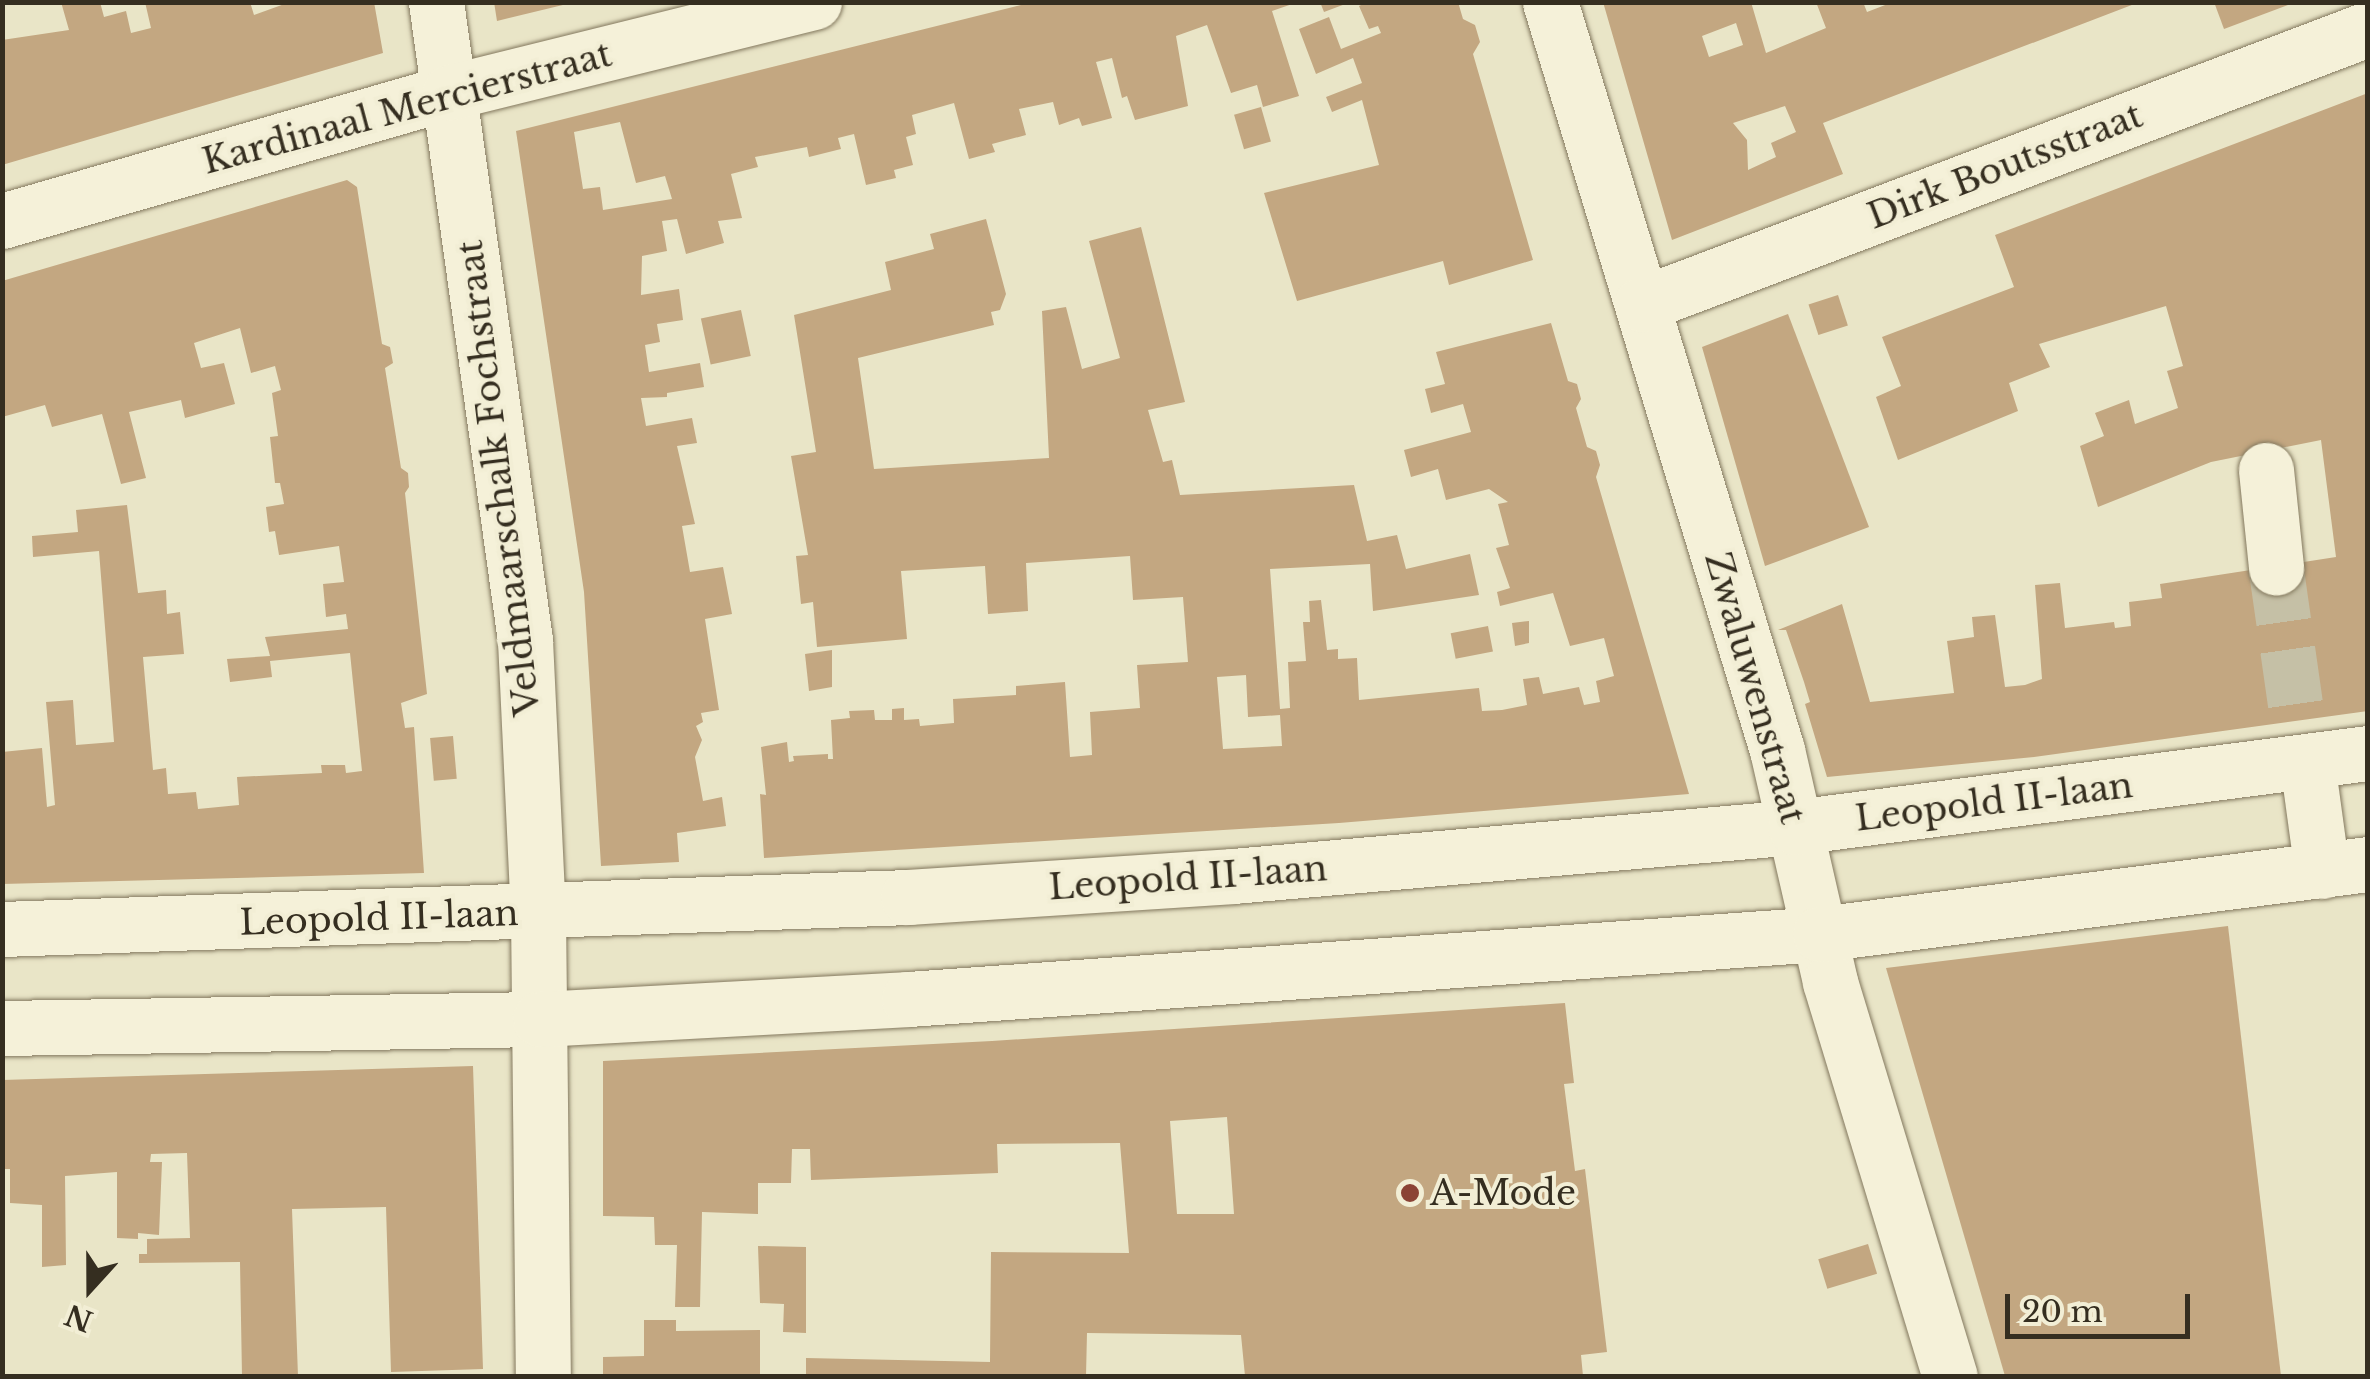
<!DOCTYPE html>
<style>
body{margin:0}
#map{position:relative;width:2370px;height:1379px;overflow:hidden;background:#e9e5c7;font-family:"Libre Baskerville",serif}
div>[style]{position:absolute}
.building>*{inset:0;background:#c3a781;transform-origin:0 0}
.minor-tunnel>*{height:55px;margin-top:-27.5px;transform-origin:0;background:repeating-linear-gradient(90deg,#c5c0a6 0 55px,transparent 0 83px)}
.roads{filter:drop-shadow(0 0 2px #83785e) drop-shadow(0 0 2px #83785e)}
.minor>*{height:55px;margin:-27.5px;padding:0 27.5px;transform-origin:27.5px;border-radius:27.5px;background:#f5f1d9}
.dots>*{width:28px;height:28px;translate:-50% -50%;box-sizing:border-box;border:5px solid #f2eed5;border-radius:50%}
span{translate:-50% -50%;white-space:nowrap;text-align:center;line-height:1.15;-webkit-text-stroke:8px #f2eed5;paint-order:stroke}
.street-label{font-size:35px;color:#352e20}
.poi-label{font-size:35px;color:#352e20}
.left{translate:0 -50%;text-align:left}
.frame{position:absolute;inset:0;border:5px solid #352e20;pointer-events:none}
.north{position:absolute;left:40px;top:1239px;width:100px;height:100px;-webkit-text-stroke:8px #f2eed5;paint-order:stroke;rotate:201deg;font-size:28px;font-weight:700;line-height:40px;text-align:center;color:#352e20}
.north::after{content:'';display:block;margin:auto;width:35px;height:45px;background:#352e20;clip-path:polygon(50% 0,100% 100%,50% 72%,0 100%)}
.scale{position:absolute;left:2005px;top:1294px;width:185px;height:45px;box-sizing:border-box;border:5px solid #352e20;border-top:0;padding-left:12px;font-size:30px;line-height:35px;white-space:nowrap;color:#352e20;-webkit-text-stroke:8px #f2eed5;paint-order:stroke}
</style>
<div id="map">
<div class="building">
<div style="clip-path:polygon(61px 2px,100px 2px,104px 17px,126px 11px,131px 33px,151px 28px,145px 2px,250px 2px,254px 15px,290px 2px,374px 2px,383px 53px,2px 165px,2px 40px,69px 30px)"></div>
<div style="clip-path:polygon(494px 2px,567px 2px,567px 4px,497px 21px)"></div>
<div style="clip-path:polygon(evenodd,1033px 2px,1298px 2px,1272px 11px,1299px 96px,1263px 107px,1257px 85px,1231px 93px,1207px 25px,1176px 36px,1188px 106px,1135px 120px,1127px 96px,1122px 98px,1112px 58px,1096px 62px,1112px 118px,1082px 126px,1079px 118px,1059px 125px,1053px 102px,1019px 109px,1026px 135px,992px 144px,995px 152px,969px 159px,954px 103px,912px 115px,916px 134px,906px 137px,913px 165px,894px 170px,896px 178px,866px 185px,854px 134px,838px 138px,841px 149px,809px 157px,807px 147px,755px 157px,758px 167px,731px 174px,742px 218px,718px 221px,724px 243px,686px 254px,677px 219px,662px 221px,667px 251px,642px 256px,641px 295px,679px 289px,683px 320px,657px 324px,660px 342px,645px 345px,649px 372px,700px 363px,704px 387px,667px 393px,667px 397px,641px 398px,646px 426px,692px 418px,697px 443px,677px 446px,695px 524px,682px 526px,690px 572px,723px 567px,732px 614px,705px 619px,719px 710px,701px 713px,703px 722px,696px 726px,702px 740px,695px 757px,703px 801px,722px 797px,726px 826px,677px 833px,679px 862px,601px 866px,584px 592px,516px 131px,1033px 2px,620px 122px,636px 183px,665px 176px,672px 199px,603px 210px,600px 187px,583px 189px,574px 132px,620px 122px)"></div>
<div style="clip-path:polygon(1320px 2px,1348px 2px,1348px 3px,1324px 12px)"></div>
<div style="clip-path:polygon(1367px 2px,1458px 2px,1463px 19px,1475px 25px,1480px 42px,1473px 54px,1533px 260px,1449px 285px,1443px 261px,1297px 301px,1264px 193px,1379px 165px,1362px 100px,1332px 112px,1326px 97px,1362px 83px,1353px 58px,1316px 74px,1299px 29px,1329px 17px,1341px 49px,1381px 33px,1378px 26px,1369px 29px,1359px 6px)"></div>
<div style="clip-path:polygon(evenodd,1603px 2px,1751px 2px,1766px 53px,1826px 28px,1816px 2px,1863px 2px,1867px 12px,1893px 2px,2137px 3px,1823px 123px,1843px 174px,1672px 240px,1603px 2px,1736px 23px,1743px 45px,1709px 57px,1702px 36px,1736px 23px,1603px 2px,1785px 106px,1796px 132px,1771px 143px,1776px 157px,1748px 170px,1747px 140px,1733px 123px,1785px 106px)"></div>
<div style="clip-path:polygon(2214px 2px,2293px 2px,2293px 3px,2224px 29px)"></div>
<div style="clip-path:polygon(2368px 93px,2368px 711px,2034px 757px,1827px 777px,1805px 704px,1810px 702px,1804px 682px,1786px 630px,1778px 630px,1842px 604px,1870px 702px,1954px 693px,1947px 641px,1974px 637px,1972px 617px,1995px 615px,2005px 687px,2025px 685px,2042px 679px,2035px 585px,2060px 583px,2065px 628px,2114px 622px,2115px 628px,2131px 626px,2129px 602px,2162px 598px,2160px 584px,2336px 557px,2321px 440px,2211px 462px,2098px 507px,2080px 446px,2104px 436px,2095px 413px,2129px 400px,2135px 424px,2178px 408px,2167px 371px,2183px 366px,2166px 306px,2039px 344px,2050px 367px,2009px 383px,2018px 411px,1898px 460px,1876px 397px,1901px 386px,1882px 337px,2014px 287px,1995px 235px)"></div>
<div style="left:1261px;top:107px;width:36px;height:28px;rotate:74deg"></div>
<div style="clip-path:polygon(347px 180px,357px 187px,382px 344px,390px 347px,393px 363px,385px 368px,401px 468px,408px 473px,409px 487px,405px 493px,427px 694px,401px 703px,405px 728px,414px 727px,424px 873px,2px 884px,2px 752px,42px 748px,47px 807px,55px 805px,46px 702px,73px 700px,76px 745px,114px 742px,99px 551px,33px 557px,32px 536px,78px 532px,76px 510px,127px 505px,138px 593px,166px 590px,167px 614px,180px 612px,184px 654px,143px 657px,153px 770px,166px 768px,168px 794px,196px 792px,198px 809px,239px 805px,237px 777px,322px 773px,321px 765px,345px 765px,346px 773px,362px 771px,350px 653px,270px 661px,272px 677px,230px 682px,227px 659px,270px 656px,265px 637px,348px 629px,346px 614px,326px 617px,323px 584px,344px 582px,339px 546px,279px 555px,275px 531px,269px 532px,266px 507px,284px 504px,280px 483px,275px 483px,270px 437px,278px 436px,272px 393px,281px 390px,275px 366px,251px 373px,240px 328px,194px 343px,201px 368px,224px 363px,235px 404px,185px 418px,181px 400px,129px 412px,146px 478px,121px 484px,102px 414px,52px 427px,45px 405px,2px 417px,2px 281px)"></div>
<div style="clip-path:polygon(evenodd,986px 219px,1006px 294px,1000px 310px,991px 312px,994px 325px,858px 358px,874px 469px,1049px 458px,1042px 311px,1066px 307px,1082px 369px,1120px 358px,1089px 241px,1141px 227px,1185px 402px,1148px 410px,1163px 462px,1172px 460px,1180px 495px,1354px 485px,1367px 541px,1397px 535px,1406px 569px,1470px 554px,1479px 595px,1373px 611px,1370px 564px,1270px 569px,1280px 709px,1290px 708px,1288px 662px,1306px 661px,1303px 622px,1310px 622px,1309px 601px,1321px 600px,1327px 650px,1338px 649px,1338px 659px,1357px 658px,1359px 700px,1479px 688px,1482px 711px,1502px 710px,1527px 705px,1523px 679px,1539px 677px,1543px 694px,1579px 687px,1584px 705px,1600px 702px,1596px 681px,1614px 676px,1604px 638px,1570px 646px,1553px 593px,1500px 606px,1497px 592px,1510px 588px,1496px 548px,1509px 545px,1498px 504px,1508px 502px,1489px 489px,1446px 500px,1438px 469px,1411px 477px,1404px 450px,1471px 432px,1463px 404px,1431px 413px,1425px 389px,1445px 384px,1436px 352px,1551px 323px,1568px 381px,1577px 384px,1581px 399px,1576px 408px,1587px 447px,1596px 451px,1600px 465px,1596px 477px,1689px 794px,1339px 823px,764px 858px,760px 794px,766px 795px,761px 747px,787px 742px,789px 762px,794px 761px,793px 756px,828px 754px,828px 759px,833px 759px,831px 720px,850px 718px,849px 711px,874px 710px,875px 720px,892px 720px,892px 709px,904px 708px,904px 720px,919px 719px,920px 726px,954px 723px,953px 699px,1016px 695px,1016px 686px,1065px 682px,1070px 757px,1092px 755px,1090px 712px,1140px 708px,1137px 665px,1188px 662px,1183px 597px,1133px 600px,1130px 556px,1026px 563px,1028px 611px,988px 614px,985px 566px,901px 571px,907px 639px,817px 647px,813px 602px,801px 604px,796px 556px,808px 555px,791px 456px,816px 452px,794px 315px,891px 290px,885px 262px,934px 249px,930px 234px,986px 219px,1246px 675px,1248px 717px,1280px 715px,1282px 746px,1223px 749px,1217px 677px,1246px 675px)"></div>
<div style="left:1838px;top:295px;width:32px;height:31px;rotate:72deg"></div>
<div style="left:741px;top:310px;width:47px;height:41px;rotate:78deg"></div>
<div style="clip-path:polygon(1788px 314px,1869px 527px,1765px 566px,1702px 347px)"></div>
<div style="clip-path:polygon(1529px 621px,1529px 643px,1515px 646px,1512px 623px)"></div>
<div style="left:1488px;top:626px;width:26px;height:38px;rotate:79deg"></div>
<div style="clip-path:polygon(832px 650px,832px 687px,809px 691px,805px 654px)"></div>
<div style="left:453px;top:736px;width:43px;height:23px;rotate:85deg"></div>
<div style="clip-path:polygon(2228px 926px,2281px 1376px,2005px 1376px,1886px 968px)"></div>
<div style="clip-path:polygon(evenodd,1565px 1003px,1574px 1083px,1564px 1084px,1575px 1171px,1585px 1169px,1607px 1352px,1581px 1355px,1583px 1376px,1245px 1376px,1241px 1335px,1087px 1333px,1086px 1376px,806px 1376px,806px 1358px,990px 1362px,991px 1252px,1129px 1253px,1120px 1143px,997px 1144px,998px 1173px,811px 1180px,810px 1149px,792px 1149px,791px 1183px,758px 1183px,758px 1214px,702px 1212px,700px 1307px,675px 1307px,677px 1245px,655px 1245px,654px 1217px,603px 1216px,603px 1061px,992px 1041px,1565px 1003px,1227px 1117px,1234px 1214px,1177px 1214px,1170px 1121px,1227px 1117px)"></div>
<div style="clip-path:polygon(473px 1066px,483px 1369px,391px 1372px,386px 1207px,292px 1209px,298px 1376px,242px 1376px,240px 1262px,139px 1263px,139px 1254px,147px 1254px,147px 1239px,190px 1238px,187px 1153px,151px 1154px,150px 1162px,162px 1162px,159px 1235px,138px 1233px,138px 1239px,117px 1238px,117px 1172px,65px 1176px,66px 1265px,42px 1267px,42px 1205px,10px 1203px,10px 1169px,2px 1169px,2px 1080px)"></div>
<div style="left:1868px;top:1244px;width:31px;height:52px;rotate:73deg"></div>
<div style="clip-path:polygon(758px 1246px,806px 1247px,806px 1333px,783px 1332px,784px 1304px,760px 1303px)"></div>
<div style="clip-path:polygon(644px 1320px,676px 1320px,676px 1331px,760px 1330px,760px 1376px,603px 1376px,603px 1357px,644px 1356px)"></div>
</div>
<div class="minor-tunnel">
<div style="left:2276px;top:567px;width:156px;rotate:81.9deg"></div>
</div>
<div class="roads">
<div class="minor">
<div style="left:436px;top:2px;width:644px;rotate:82.06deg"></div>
<div style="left:525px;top:640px;width:272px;rotate:87.3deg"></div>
<div style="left:538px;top:912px;width:464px;rotate:89.4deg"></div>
<div style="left:1550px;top:2px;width:782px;rotate:73.12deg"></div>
<div style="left:1777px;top:750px;width:238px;rotate:77.1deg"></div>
<div style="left:1830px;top:982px;width:412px;rotate:73.1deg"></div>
<div style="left:2px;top:221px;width:466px;rotate:-16.1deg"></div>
<div style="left:450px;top:92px;width:375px;rotate:-13.9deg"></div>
<div style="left:1642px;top:304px;width:776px;rotate:-20.75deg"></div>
<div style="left:2266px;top:470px;width:98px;rotate:84.1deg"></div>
<div style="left:2307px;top:762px;width:110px;rotate:82.2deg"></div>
<div style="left:2px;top:929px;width:907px;rotate:-2.02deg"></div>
<div style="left:908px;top:897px;width:326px;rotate:-3.7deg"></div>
<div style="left:1233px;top:876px;width:564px;rotate:-4.98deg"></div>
<div style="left:1795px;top:827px;width:578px;rotate:-7.36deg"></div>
<div style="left:2px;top:1028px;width:538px;rotate:-0.96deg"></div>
<div style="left:540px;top:1019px;width:370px;rotate:-3.1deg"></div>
<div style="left:909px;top:999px;width:913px;rotate:-4.08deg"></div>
<div style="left:1820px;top:934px;width:552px;rotate:-7.28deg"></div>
</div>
</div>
<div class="dots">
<div style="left:1410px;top:1193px;background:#8b4335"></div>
</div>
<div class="street-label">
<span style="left:407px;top:108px;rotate:-15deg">Kardinaal Mercierstraat</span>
<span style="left:2005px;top:166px;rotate:-21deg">Dirk Boutsstraat</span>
<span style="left:499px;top:478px;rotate:-97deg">Veldmaarschalk Fochstraat</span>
<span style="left:1755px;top:688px;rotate:74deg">Zwaluwenstraat</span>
<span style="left:1994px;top:802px;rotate:-7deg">Leopold II-laan</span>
<span style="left:1188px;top:878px;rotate:-4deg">Leopold II-laan</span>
<span style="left:379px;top:918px;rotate:-2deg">Leopold II-laan</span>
</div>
<div class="poi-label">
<span class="left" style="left:1430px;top:1193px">A-Mode</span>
</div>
<div class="frame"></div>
<div class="north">N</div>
<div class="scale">20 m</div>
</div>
